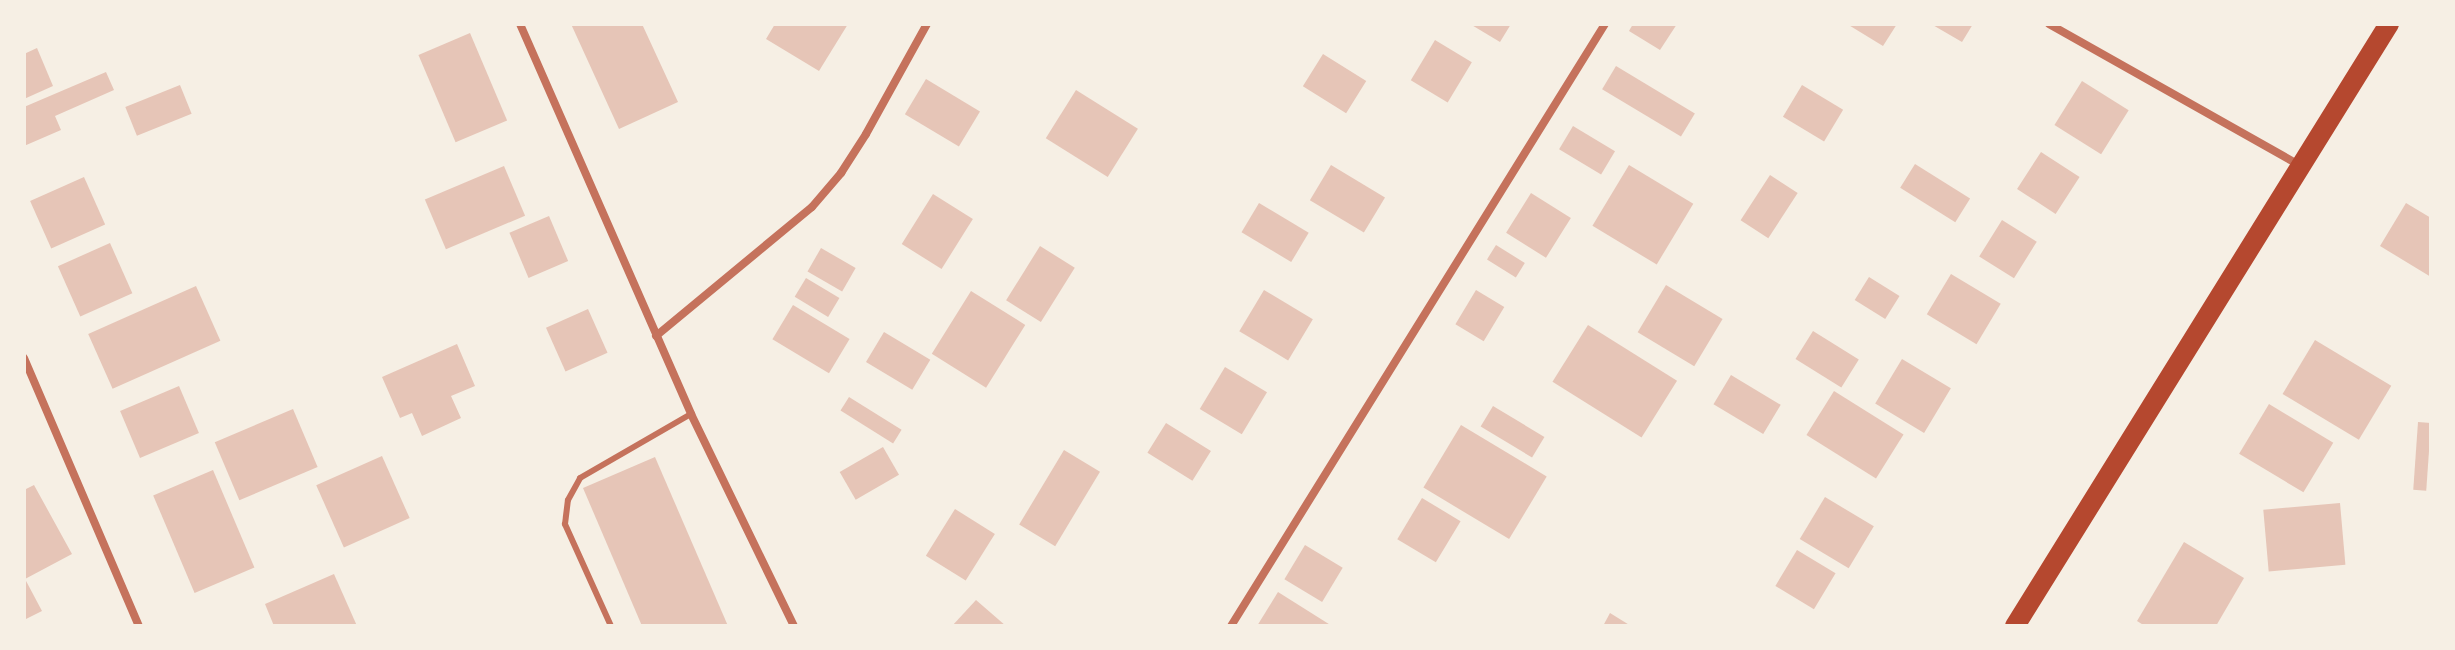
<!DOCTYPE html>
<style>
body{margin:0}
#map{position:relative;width:2455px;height:650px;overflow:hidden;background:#f6efe4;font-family:"Fira Sans Condensed",sans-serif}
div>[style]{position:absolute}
.building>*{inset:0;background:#e6c5b7;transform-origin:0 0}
.service>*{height:6px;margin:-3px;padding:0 3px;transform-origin:3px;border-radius:3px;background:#c5725c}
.minor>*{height:8px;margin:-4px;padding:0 4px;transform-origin:4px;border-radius:4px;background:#c5725c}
.primary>*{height:20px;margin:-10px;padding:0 10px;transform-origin:10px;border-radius:10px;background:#b5482f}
span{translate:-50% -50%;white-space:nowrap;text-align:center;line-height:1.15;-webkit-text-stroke:6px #f6efe4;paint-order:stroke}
.frame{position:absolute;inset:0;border:26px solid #f6efe4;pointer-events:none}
</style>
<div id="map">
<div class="building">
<div style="clip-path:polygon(571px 24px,642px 24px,678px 102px,619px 129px)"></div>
<div style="clip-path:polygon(775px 24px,848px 24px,819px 71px,766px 39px)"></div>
<div style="clip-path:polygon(1470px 24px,1511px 24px,1500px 42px)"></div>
<div style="clip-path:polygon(1633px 24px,1677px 24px,1660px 50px,1629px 31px)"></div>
<div style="clip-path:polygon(1847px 24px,1897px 24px,1883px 46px)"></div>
<div style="clip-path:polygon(1931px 24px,1973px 24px,1962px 42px)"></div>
<div style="left:470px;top:33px;width:95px;height:56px;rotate:67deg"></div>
<div style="left:1435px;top:40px;width:43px;height:47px;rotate:31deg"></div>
<div style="clip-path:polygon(37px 48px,53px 86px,24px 99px,24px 54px)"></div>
<div style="left:1323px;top:54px;width:51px;height:38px;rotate:32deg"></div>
<div style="left:1616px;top:66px;width:92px;height:27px;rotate:31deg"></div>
<div style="clip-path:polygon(106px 72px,114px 90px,55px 116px,61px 130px,24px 146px,24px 107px)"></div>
<div style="left:926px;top:79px;width:63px;height:41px;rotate:31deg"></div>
<div style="left:2082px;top:81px;width:55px;height:52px;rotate:32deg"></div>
<div style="left:180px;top:85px;width:31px;height:59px;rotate:68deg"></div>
<div style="left:1802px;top:85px;width:48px;height:37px;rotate:31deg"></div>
<div style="left:1076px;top:90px;width:73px;height:57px;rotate:32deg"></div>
<div style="left:1573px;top:126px;width:49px;height:27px;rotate:31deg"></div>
<div style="left:2041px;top:152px;width:46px;height:44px;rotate:33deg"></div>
<div style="left:1915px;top:164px;width:65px;height:28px;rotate:32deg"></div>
<div style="left:1331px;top:165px;width:63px;height:41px;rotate:31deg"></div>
<div style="left:1629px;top:165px;width:75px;height:71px;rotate:31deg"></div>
<div style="left:504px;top:166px;width:54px;height:86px;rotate:67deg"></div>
<div style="left:1770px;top:175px;width:33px;height:54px;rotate:33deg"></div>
<div style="left:84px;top:177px;width:52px;height:59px;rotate:66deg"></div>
<div style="left:1531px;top:193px;width:47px;height:47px;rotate:32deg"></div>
<div style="left:933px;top:194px;width:47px;height:59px;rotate:32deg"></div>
<div style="left:1259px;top:203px;width:58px;height:34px;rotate:31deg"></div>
<div style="clip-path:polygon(2406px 203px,2431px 218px,2431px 277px,2380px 246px)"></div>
<div style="left:549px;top:216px;width:49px;height:43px;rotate:67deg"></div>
<div style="left:2002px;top:220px;width:41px;height:43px;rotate:32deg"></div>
<div style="left:110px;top:243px;width:55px;height:57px;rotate:66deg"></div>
<div style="left:1496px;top:245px;width:34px;height:17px;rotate:32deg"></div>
<div style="left:1040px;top:246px;width:41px;height:64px;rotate:32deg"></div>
<div style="left:821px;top:248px;width:40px;height:27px;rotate:30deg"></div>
<div style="left:1951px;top:274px;width:58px;height:47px;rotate:31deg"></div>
<div style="left:1869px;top:277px;width:36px;height:27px;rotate:32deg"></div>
<div style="left:806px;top:278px;width:39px;height:22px;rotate:31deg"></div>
<div style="left:1666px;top:285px;width:66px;height:55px;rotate:31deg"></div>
<div style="left:196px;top:286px;width:60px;height:118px;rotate:66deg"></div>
<div style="left:1264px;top:290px;width:57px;height:48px;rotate:31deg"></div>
<div style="left:1476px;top:290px;width:33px;height:40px;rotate:31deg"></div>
<div style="left:971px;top:291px;width:64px;height:74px;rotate:32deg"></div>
<div style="left:793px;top:305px;width:66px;height:40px;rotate:31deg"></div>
<div style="left:588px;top:309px;width:48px;height:46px;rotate:66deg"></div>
<div style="left:1588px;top:325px;width:105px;height:67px;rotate:32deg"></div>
<div style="left:1813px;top:331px;width:54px;height:33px;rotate:32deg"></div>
<div style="left:884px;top:332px;width:54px;height:35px;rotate:31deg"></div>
<div style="left:2315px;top:340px;width:89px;height:63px;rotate:31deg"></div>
<div style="clip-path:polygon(457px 344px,475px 386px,451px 396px,461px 418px,422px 436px,412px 413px,400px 418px,382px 377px)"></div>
<div style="left:1902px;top:359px;width:57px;height:52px;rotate:31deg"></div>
<div style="left:1225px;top:367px;width:49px;height:49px;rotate:31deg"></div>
<div style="left:1731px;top:375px;width:58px;height:34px;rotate:31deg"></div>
<div style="left:179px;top:386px;width:51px;height:64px;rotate:67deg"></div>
<div style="left:1834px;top:391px;width:82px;height:52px;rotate:32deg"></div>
<div style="left:849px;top:397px;width:62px;height:16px;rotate:32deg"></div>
<div style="left:2269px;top:404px;width:75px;height:58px;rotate:31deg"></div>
<div style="left:1493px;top:406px;width:60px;height:24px;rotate:31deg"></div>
<div style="left:293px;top:409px;width:63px;height:85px;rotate:67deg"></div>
<div style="left:2418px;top:422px;width:13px;height:68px;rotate:4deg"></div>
<div style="left:1166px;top:423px;width:53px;height:35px;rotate:32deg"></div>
<div style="left:1461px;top:425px;width:100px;height:73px;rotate:31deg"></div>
<div style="left:883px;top:447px;width:32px;height:50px;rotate:60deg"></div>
<div style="left:1064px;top:450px;width:42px;height:87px;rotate:31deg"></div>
<div style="left:382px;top:456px;width:68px;height:72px;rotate:66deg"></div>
<div style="clip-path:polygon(655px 457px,728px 626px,642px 626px,583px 488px)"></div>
<div style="left:213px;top:470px;width:106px;height:65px;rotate:67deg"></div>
<div style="clip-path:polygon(34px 485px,72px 554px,25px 579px,42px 611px,24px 620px,24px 490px)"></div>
<div style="left:1825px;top:497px;width:57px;height:49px;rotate:31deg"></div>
<div style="left:1422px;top:498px;width:45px;height:48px;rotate:31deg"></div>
<div style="left:2340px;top:503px;width:62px;height:77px;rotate:85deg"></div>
<div style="left:955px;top:509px;width:47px;height:55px;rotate:32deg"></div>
<div style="clip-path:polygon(2184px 542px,2244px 578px,2216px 626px,2145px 626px,2137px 621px)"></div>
<div style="left:1305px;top:545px;width:44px;height:40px;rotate:31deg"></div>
<div style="left:1797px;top:550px;width:45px;height:42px;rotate:31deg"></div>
<div style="clip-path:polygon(334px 574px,357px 626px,274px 626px,265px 604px)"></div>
<div style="clip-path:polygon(1278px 592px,1332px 626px,1257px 626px)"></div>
<div style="clip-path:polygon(976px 600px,1006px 626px,952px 626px)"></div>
<div style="clip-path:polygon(1610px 613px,1631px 626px,1603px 626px)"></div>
</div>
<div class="service">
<div style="left:611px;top:626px;width:112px;rotate:-114.3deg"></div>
<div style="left:565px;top:524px;width:24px;rotate:-83deg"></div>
<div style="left:568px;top:500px;width:25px;rotate:-61deg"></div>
<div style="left:580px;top:478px;width:128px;rotate:-30deg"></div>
</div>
<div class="minor">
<div style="left:520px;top:24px;width:426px;rotate:66.3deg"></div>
<div style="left:691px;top:414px;width:236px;rotate:64.1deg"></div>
<div style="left:2049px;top:24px;width:287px;rotate:29.4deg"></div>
<div style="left:656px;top:336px;width:202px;rotate:-39.6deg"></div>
<div style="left:812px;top:207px;width:45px;rotate:-49.5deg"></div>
<div style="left:841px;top:173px;width:46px;rotate:-57.3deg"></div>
<div style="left:866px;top:134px;width:126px;rotate:-61deg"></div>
<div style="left:24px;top:358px;width:292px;rotate:66.8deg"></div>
<div style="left:1231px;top:626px;width:709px;rotate:-58.15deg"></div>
</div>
<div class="primary">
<div style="left:2015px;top:626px;width:709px;rotate:-58.15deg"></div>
</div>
<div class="frame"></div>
</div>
